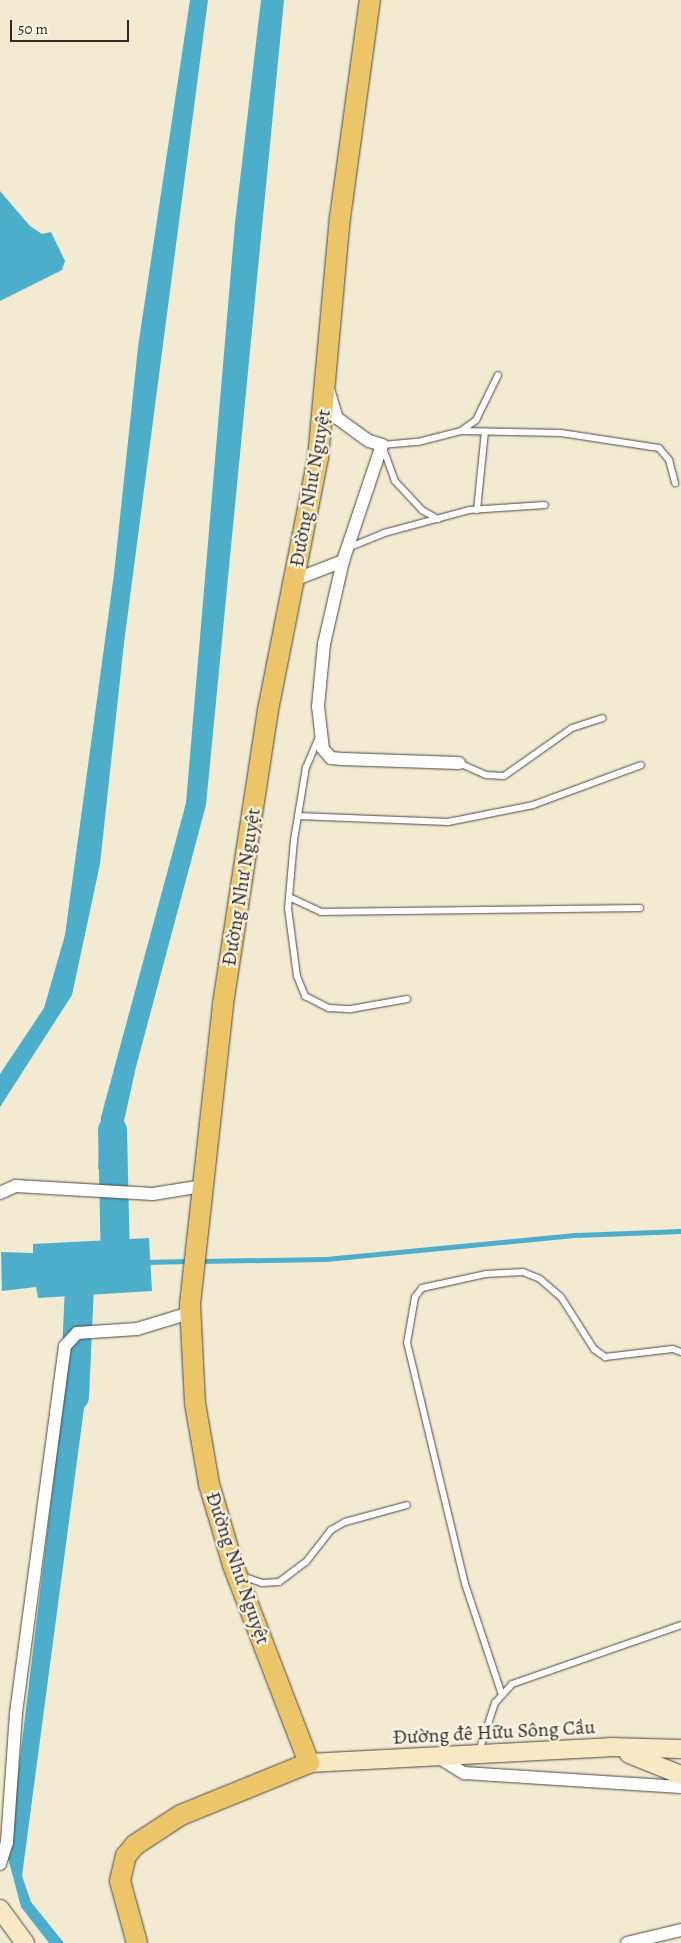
<!DOCTYPE html>
<meta charset="utf-8">
<style>
body{margin:0}
#map{position:relative;width:681px;height:1943px;overflow:hidden;background:#f2ebd2;font-family:Alegreya,serif}
div>[style]{position:absolute}
.water>*{inset:0;background:#4caecb}
.stream>*{height:5px;margin:-2.5px;padding:0 2.5px;transform-origin:2.5px;border-radius:2.5px;background:#4caecb}
.river>*{height:29px;margin:-14.5px;padding:0 14.5px;transform-origin:14.5px;border-radius:14.5px;background:#4caecb}
.roads{filter:drop-shadow(0 0 1px #494844) drop-shadow(0 0 1px #494844)}
.lane>*{height:6px;margin:-3px;padding:0 3px;transform-origin:3px;border-radius:3px;background:#fff}
.street>*{height:12px;margin:-6px;padding:0 6px;transform-origin:6px;border-radius:6px;background:#fff}
.secondary>*{height:18px;margin:-9px;padding:0 9px;transform-origin:9px;border-radius:9px;background:#f8e8c3}
.primary>*{height:20px;margin:-10px;padding:0 10px;transform-origin:10px;border-radius:10px;background:#edc569}
span{translate:-50% -50%;white-space:nowrap;text-align:center;line-height:1.15;-webkit-text-stroke:4.5px #fcf5e5;paint-order:stroke}
.street-label{font-size:20px;color:#2b2b2b}
.scale{position:absolute;left:10px;top:20px;width:119px;height:22px;box-sizing:border-box;border:2px solid #2b2b2b;border-top:0;padding-left:6px;font-size:15px;line-height:18px;white-space:nowrap;color:#2b2b2b;-webkit-text-stroke:4px #fcf5e5;paint-order:stroke}
</style>
<div id="map">
<div class="water">
<div style="clip-path:polygon(190px 0,208px 0,124px 643px,100px 864px,72px 995px,0 1107px,0 1074px,44px 1008px,65px 935px,114px 574px,138px 347px)"></div>
<div style="clip-path:polygon(261px 0,284px 0,206px 805px,136px 1067px,122px 1130px,125px 1168px,98px 1169px,101px 1117px,186px 803px,235px 223px)"></div>
<div style="clip-path:polygon(0 191px,30px 226px,42px 234px,51px 232px,65px 261px,62px 270px,0 301px)"></div>
<div style="clip-path:polygon(149px 1238px,152px 1291px,38px 1298px,36px 1287px,2px 1291px,1px 1252px,33px 1253px,33px 1244px)"></div>
<div style="clip-path:polygon(79px 1357px,86px 1359px,86px 1393px,22px 1876px,31px 1902px,64px 1943px,49px 1943px,21px 1907px,8px 1858px,68px 1360px)"></div>
</div>
<div class="stream">
<div style="left:198px;top:1261px;width:128px;rotate:-0.9deg"></div>
<div style="left:326px;top:1259px;width:252px;rotate:-5.5deg"></div>
<div style="left:577px;top:1235px;width:104px;rotate:-2.2deg"></div>
<div style="left:145px;top:1262px;width:44px;rotate:-1.3deg"></div>
</div>
<div class="river">
<div style="left:112px;top:1130px;width:133px;rotate:88.7deg"></div>
<div style="left:74px;top:1396px;width:133px;rotate:-87.4deg"></div>
</div>
<div class="roads">
<div class="lane">
<div style="left:461px;top:431px;width:100px;rotate:1.1deg"></div>
<div style="left:561px;top:433px;width:99px;rotate:8.7deg"></div>
<div style="left:659px;top:448px;width:16px;rotate:50deg"></div>
<div style="left:669px;top:460px;width:24px;rotate:75deg"></div>
<div style="left:477px;top:510px;width:79px;rotate:-84.2deg"></div>
<div style="left:438px;top:519px;width:18px;rotate:-151deg"></div>
<div style="left:422px;top:510px;width:40px;rotate:-133deg"></div>
<div style="left:395px;top:481px;width:38px;rotate:-110deg"></div>
<div style="left:382px;top:445px;width:36px;rotate:-5deg"></div>
<div style="left:418px;top:442px;width:44px;rotate:-14.3deg"></div>
<div style="left:461px;top:431px;width:19px;rotate:-36deg"></div>
<div style="left:476px;top:420px;width:50px;rotate:-63.9deg"></div>
<div style="left:350px;top:547px;width:37px;rotate:-22deg"></div>
<div style="left:384px;top:533px;width:88px;rotate:-15.1deg"></div>
<div style="left:469px;top:510px;width:76px;rotate:-3.8deg"></div>
<div style="left:319px;top:737px;width:33px;rotate:113deg"></div>
<div style="left:306px;top:767px;width:74px;rotate:99.3deg"></div>
<div style="left:294px;top:840px;width:68px;rotate:95deg"></div>
<div style="left:288px;top:908px;width:69px;rotate:82.5deg"></div>
<div style="left:297px;top:976px;width:22px;rotate:68deg"></div>
<div style="left:305px;top:996px;width:27px;rotate:27deg"></div>
<div style="left:329px;top:1008px;width:22px;rotate:3deg"></div>
<div style="left:351px;top:1009px;width:57px;rotate:-10.1deg"></div>
<div style="left:459px;top:763px;width:30px;rotate:24deg"></div>
<div style="left:486px;top:775px;width:18px;rotate:3deg"></div>
<div style="left:504px;top:776px;width:83px;rotate:-35.2deg"></div>
<div style="left:572px;top:728px;width:32px;rotate:-18deg"></div>
<div style="left:298px;top:816px;width:150px;rotate:2.3deg"></div>
<div style="left:448px;top:822px;width:87px;rotate:-11.3deg"></div>
<div style="left:533px;top:805px;width:115px;rotate:-20.3deg"></div>
<div style="left:289px;top:897px;width:35px;rotate:25deg"></div>
<div style="left:321px;top:912px;width:319px;rotate:-0.7deg"></div>
<div style="left:242px;top:1576px;width:21px;rotate:19deg"></div>
<div style="left:262px;top:1583px;width:17px;rotate:-3deg"></div>
<div style="left:279px;top:1582px;width:34px;rotate:-37deg"></div>
<div style="left:306px;top:1562px;width:41px;rotate:-52deg"></div>
<div style="left:331px;top:1530px;width:16px;rotate:-30deg"></div>
<div style="left:345px;top:1522px;width:64px;rotate:-15.3deg"></div>
<div style="left:502px;top:1695px;width:117px;rotate:-108.4deg"></div>
<div style="left:465px;top:1584px;width:248px;rotate:-103.5deg"></div>
<div style="left:407px;top:1343px;width:47px;rotate:-80.1deg"></div>
<div style="left:415px;top:1297px;width:11px;rotate:-52deg"></div>
<div style="left:422px;top:1288px;width:66px;rotate:-12.3deg"></div>
<div style="left:486px;top:1274px;width:37px;rotate:-3deg"></div>
<div style="left:523px;top:1272px;width:18px;rotate:22deg"></div>
<div style="left:540px;top:1279px;width:28px;rotate:41deg"></div>
<div style="left:561px;top:1297px;width:62px;rotate:57.6deg"></div>
<div style="left:594px;top:1349px;width:14px;rotate:36deg"></div>
<div style="left:605px;top:1357px;width:68px;rotate:-6.7deg"></div>
<div style="left:673px;top:1349px;width:9px;rotate:21deg"></div>
<div style="left:479px;top:1751px;width:51px;rotate:-71.6deg"></div>
<div style="left:495px;top:1703px;width:25px;rotate:-48deg"></div>
<div style="left:512px;top:1684px;width:179px;rotate:-19.2deg"></div>
</div>
<div class="street">
<div style="left:328px;top:389px;width:30px;rotate:73deg"></div>
<div style="left:337px;top:418px;width:39px;rotate:36deg"></div>
<div style="left:369px;top:441px;width:14px;rotate:17deg"></div>
<div style="left:382px;top:445px;width:122px;rotate:108.6deg"></div>
<div style="left:343px;top:561px;width:85px;rotate:102.9deg"></div>
<div style="left:324px;top:644px;width:62px;rotate:95.5deg"></div>
<div style="left:318px;top:706px;width:43px;rotate:83.4deg"></div>
<div style="left:323px;top:749px;width:12px;rotate:48deg"></div>
<div style="left:331px;top:758px;width:11px;rotate:5deg"></div>
<div style="left:342px;top:759px;width:117px;rotate:2deg"></div>
<div style="left:294px;top:580px;width:53px;rotate:-21.2deg"></div>
<div style="left:0;top:1193px;width:17px;rotate:-24deg"></div>
<div style="left:16px;top:1186px;width:137px;rotate:3.3deg"></div>
<div style="left:153px;top:1194px;width:51px;rotate:-9.1deg"></div>
<div style="left:438px;top:1757px;width:31px;rotate:32deg"></div>
<div style="left:464px;top:1773px;width:217px;rotate:3.7deg"></div>
<div style="left:0;top:1864px;width:23px;rotate:-72deg"></div>
<div style="left:7px;top:1842px;width:129px;rotate:-86deg"></div>
<div style="left:16px;top:1713px;width:370px;rotate:-82.4deg"></div>
<div style="left:65px;top:1346px;width:18px;rotate:-47deg"></div>
<div style="left:77px;top:1333px;width:60px;rotate:-3.8deg"></div>
<div style="left:137px;top:1329px;width:55px;rotate:-16.8deg"></div>
<div style="left:627px;top:1943px;width:56px;rotate:-13.5deg"></div>
</div>
<div class="secondary">
<div style="left:629px;top:1754px;width:56px;rotate:22deg"></div>
<div style="left:309px;top:1763px;width:301px;rotate:-3deg"></div>
<div style="left:610px;top:1747px;width:71px;rotate:1.6deg"></div>
<div style="left:0;top:1909px;width:42px;rotate:53.7deg"></div>
</div>
<div class="primary">
<div style="left:137px;top:1943px;width:64px;rotate:-105.3deg"></div>
<div style="left:120px;top:1881px;width:26px;rotate:-77deg"></div>
<div style="left:126px;top:1856px;width:14px;rotate:-51deg"></div>
<div style="left:135px;top:1845px;width:55px;rotate:-33.1deg"></div>
<div style="left:181px;top:1815px;width:138px;rotate:-22.1deg"></div>
<div style="left:309px;top:1763px;width:212px;rotate:-111deg"></div>
<div style="left:233px;top:1565px;width:84px;rotate:-106.5deg"></div>
<div style="left:209px;top:1484px;width:82px;rotate:-99.8deg"></div>
<div style="left:195px;top:1403px;width:99px;rotate:-92.9deg"></div>
<div style="left:190px;top:1304px;width:302px;rotate:-83.7deg"></div>
<div style="left:223px;top:1004px;width:297px;rotate:-81.3deg"></div>
<div style="left:268px;top:710px;width:257px;rotate:-78.8deg"></div>
<div style="left:318px;top:458px;width:241px;rotate:-84.8deg"></div>
<div style="left:340px;top:218px;width:220px;rotate:-82.2deg"></div>
</div>
</div>
<div class="street-label">
<span style="left:310px;top:488px;rotate:-80deg">Đường Như Nguyệt</span>
<span style="left:241px;top:887px;rotate:-81deg">Đường Như Nguyệt</span>
<span style="left:238px;top:1568px;rotate:71deg">Đường Như Nguyệt</span>
<span style="left:494px;top:1732px;rotate:-3deg">Đường đê Hữu Sông Cầu</span>
</div>
<div class="scale">50 m</div>
</div>
